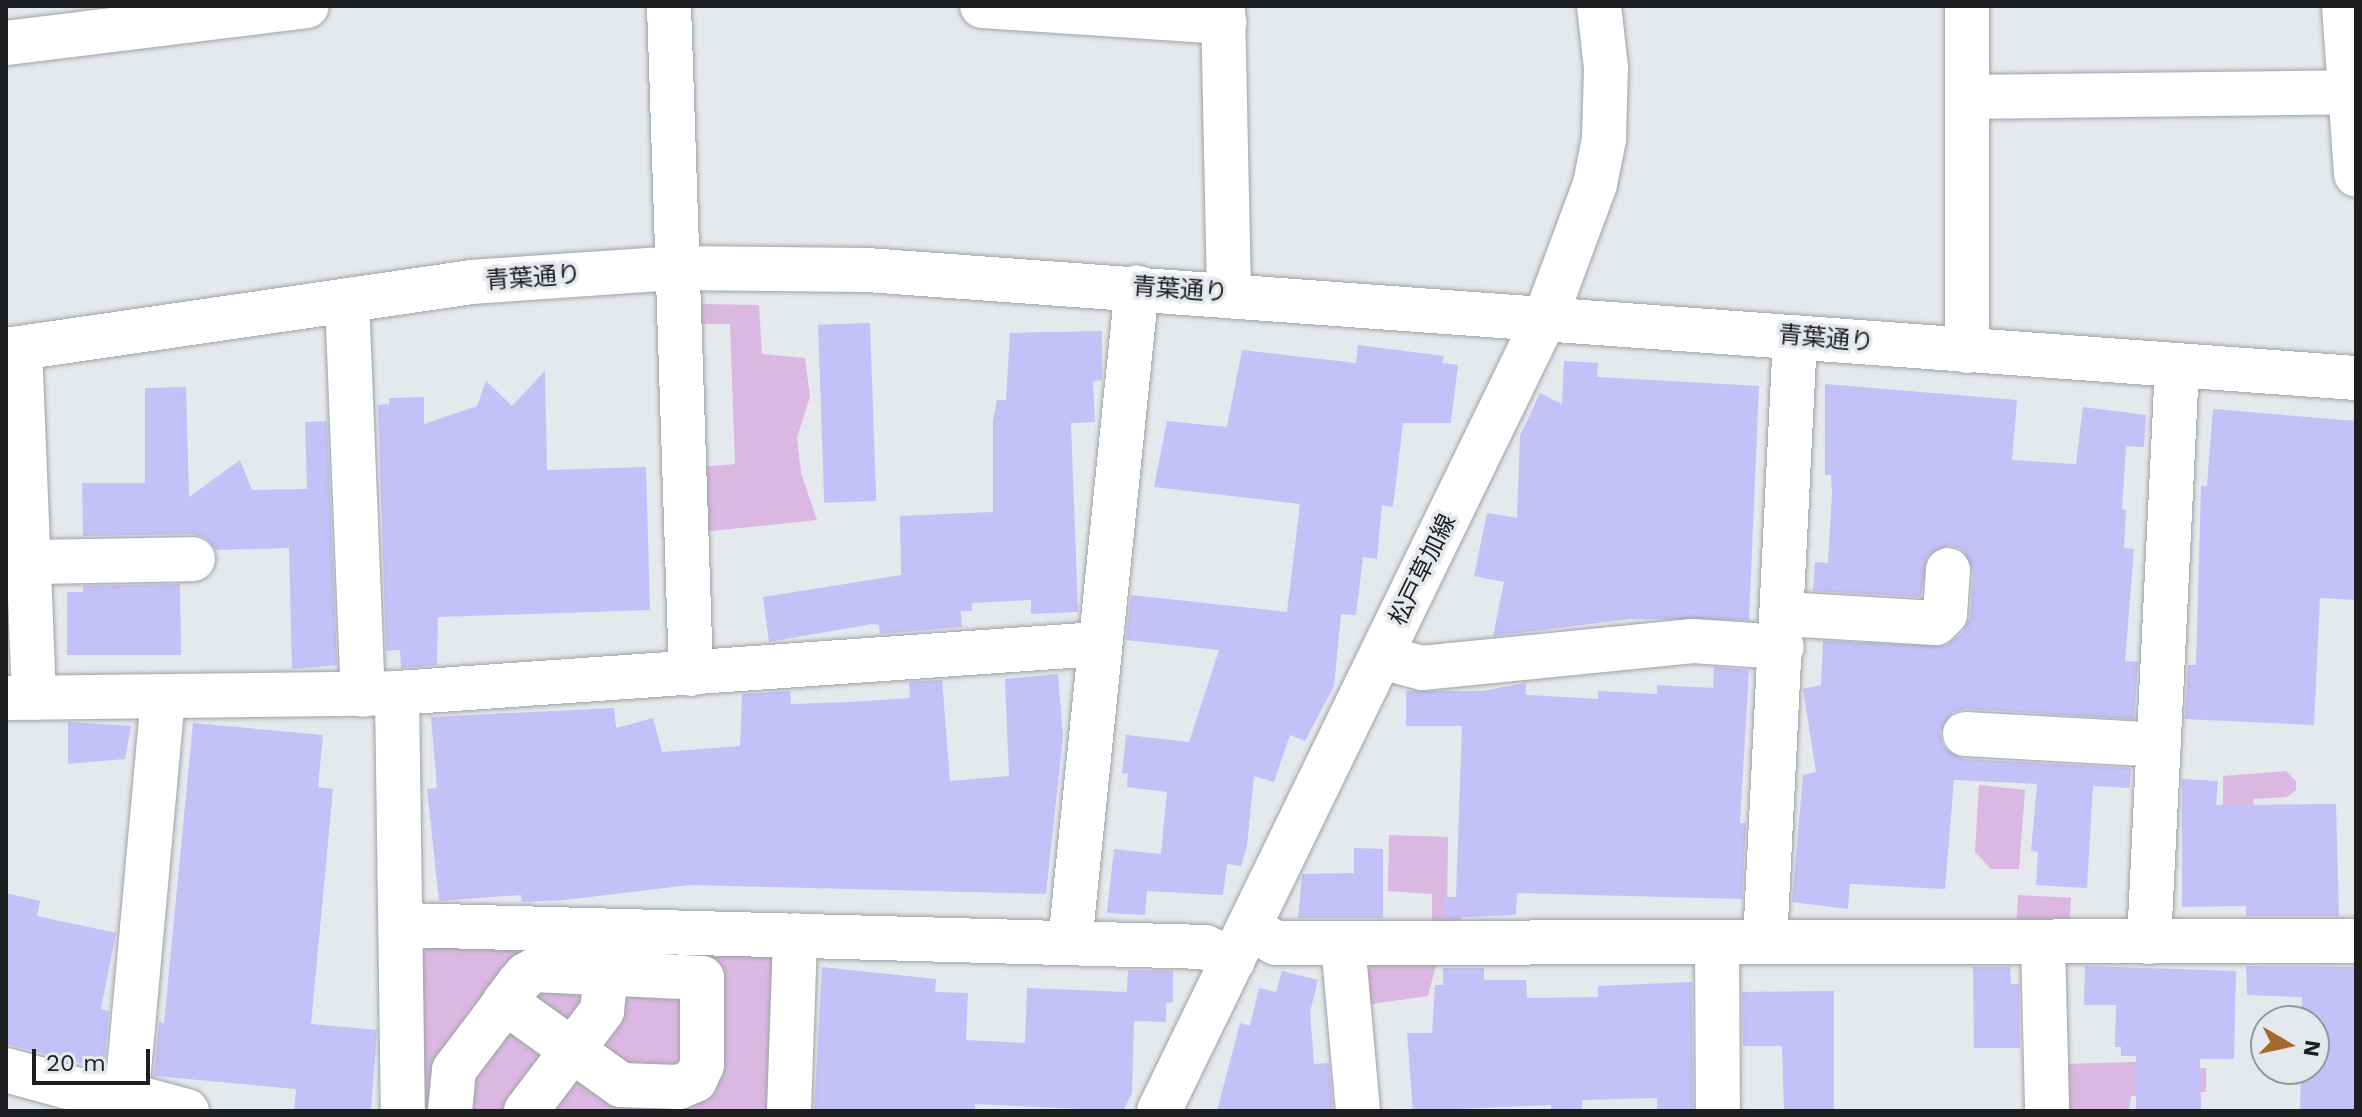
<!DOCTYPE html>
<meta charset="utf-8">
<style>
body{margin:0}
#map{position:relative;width:2362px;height:1117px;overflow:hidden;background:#e5e8ec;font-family:"Work Sans","Noto Sans JP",sans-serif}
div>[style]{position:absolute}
.green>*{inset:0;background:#dbb8e1;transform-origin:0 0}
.building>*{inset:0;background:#c4c0f8;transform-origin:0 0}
.roads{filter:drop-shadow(0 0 2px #9fa2a6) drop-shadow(0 0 2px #9fa2a6)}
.minor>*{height:44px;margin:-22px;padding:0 22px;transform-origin:22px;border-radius:22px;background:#fff}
.major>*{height:44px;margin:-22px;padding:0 22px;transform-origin:22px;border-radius:22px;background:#fff}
span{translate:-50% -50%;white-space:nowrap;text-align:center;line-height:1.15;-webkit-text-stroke:7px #e5e8ec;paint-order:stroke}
.street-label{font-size:24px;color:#1d1e20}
.frame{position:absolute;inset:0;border:8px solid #1d1e20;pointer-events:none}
.north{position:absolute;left:2250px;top:1005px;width:80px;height:80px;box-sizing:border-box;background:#e5e8ec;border:2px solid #95979a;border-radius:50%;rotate:99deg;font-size:22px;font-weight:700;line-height:32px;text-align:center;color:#1d1e20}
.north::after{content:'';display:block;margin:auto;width:28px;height:36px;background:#a6692c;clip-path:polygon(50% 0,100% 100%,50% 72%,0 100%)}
.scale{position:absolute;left:32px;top:1049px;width:118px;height:36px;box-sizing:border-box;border:4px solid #1d1e20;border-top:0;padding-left:10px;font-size:24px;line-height:28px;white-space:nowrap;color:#1d1e20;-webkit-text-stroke:6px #e5e8ec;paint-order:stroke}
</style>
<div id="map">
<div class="green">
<div style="clip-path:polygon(698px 304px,759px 305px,762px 354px,805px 358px,810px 397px,797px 437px,801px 473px,817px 520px,703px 532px,701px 467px,735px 464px,730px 324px,698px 324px)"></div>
<div style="clip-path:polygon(2286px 771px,2296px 781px,2296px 790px,2287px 797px,2254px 799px,2247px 843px,2223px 849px,2223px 776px)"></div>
<div style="clip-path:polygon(1979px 785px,2025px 790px,2019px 869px,1991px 869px,1975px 852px)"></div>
<div style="clip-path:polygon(1389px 835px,1448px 837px,1447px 914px,1461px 917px,1462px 928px,1432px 928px,1432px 894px,1388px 891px)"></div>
<div style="left:2018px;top:895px;width:53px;height:32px;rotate:3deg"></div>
<div style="clip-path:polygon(434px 940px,769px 951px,781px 963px,777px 1111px,422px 1111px,421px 955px)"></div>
<div style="clip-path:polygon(1379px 958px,1438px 958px,1428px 996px,1365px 1005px,1362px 977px)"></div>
<div style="clip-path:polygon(2169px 1061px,2170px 1070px,2206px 1068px,2206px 1092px,2131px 1096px,2129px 1111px,2062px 1111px,2062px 1064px)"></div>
</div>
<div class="building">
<div style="left:870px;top:323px;width:178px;height:52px;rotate:88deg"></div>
<div style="clip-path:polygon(1102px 331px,1102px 380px,1093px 381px,1095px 422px,1071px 423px,1078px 612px,1031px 614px,1031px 600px,972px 603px,972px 611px,961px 611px,962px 627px,880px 634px,879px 625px,872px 624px,769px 642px,763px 597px,901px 575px,900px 516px,993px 512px,993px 420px,997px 400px,1006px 400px,1010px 333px)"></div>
<div style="clip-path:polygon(1358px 345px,1444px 356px,1442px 363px,1458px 365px,1451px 423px,1403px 423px,1393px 507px,1382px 505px,1377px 559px,1363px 557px,1356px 615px,1341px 614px,1334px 686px,1305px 741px,1290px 735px,1274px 782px,1254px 776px,1247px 846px,1241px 866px,1227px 864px,1223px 895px,1147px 891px,1145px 915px,1107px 913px,1114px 849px,1161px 854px,1167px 792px,1127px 787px,1128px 774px,1122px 773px,1126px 735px,1189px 742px,1219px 650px,1126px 640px,1131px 595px,1287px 612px,1300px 504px,1154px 487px,1167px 421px,1227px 427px,1242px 350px,1356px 363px)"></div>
<div style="clip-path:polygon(1564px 361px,1598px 363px,1597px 377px,1759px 386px,1749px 620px,1630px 619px,1493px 636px,1504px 582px,1474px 576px,1487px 513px,1517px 518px,1520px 436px,1540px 393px,1562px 404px)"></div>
<div style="clip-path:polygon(545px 371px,547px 470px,646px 467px,650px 610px,438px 617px,437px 665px,401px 668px,400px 650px,386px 651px,378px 405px,389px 404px,389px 398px,424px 397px,424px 424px,477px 406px,486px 381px,512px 406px)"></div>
<div style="clip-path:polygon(1825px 384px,2017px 400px,2012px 460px,2076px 464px,2083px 407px,2146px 415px,2144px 447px,2126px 446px,2122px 509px,2126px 510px,2124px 548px,2134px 549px,2125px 661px,2138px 662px,2134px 719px,1966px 709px,1953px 712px,1940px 732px,1943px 746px,1963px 759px,2131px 768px,2130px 788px,2093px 786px,2087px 888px,2036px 885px,2038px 852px,2031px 851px,2037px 784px,1954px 780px,1945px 889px,1850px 884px,1848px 909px,1792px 902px,1803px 775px,1816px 772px,1803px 689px,1821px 685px,1823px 641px,1945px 646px,1963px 632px,1970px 617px,1973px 572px,1963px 550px,1949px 545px,1927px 557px,1921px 597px,1813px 591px,1815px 562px,1828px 563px,1832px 493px,1831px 475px,1825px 475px)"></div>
<div style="clip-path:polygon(186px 387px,189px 497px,240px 460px,252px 490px,307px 489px,305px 422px,327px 421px,337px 665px,292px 669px,289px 548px,216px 550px,206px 538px,193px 534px,83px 536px,82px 483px,145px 483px,145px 388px)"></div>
<div style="clip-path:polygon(2213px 409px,2356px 421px,2356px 600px,2320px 598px,2314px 725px,2185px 719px,2188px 665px,2196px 665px,2201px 486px,2207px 486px)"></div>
<div style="clip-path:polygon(180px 584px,181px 655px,67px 655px,67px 592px,83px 592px,83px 586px)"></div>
<div style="clip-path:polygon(1714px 667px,1749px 670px,1740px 823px,1746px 823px,1742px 899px,1517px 893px,1516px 915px,1443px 918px,1443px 897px,1456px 897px,1462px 726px,1406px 726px,1406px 691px,1483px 691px,1526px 683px,1526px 695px,1598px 699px,1598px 691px,1657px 694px,1657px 685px,1713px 688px)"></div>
<div style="clip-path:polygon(1058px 674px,1063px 736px,1046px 894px,690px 885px,565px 900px,522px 902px,521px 895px,439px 901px,427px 789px,437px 788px,431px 717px,614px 708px,616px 728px,653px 718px,662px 752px,740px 746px,742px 694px,790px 691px,791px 704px,851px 702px,910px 698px,909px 682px,942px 680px,950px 781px,1009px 776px,1005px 679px)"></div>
<div style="clip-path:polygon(68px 722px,131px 726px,125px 759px,68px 764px)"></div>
<div style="clip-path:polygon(193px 723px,323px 735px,318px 787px,333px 789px,311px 1024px,377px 1030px,371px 1111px,294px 1111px,296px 1089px,154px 1076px,159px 1022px,164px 1023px)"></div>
<div style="clip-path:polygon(2182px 779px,2218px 781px,2216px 805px,2336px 804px,2339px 916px,2246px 916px,2246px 906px,2182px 907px)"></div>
<div style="clip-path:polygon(1354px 848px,1383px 849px,1383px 918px,1298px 918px,1302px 874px,1354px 873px)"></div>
<div style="clip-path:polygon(6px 893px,40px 901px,37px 916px,116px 933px,101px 1009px,109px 1011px,104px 1069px,6px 1044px)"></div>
<div style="clip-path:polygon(2085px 966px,2236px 971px,2234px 1059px,2200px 1059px,2201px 1111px,2136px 1111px,2136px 1056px,2121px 1056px,2121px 1047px,2115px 1047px,2116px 1005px,2084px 1005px)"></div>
<div style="clip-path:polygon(2246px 966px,2356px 967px,2356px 1111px,2300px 1111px,2301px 1069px,2314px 1069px,2314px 1021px,2302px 1021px,2302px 997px,2247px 995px)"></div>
<div style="clip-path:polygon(822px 967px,936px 979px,935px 992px,968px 993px,966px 1040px,1025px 1043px,1027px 988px,1127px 992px,1128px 970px,1173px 971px,1173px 1002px,1166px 1003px,1166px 1022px,1134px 1021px,1132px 1093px,1123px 1111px,975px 1104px,975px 1111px,814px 1111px)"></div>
<div style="clip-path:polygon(1973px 967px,2010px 967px,2011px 984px,2019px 984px,2020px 1048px,1974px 1048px)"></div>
<div style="clip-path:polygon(1443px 968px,1484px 968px,1484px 980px,1526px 980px,1527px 998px,1598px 997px,1598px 986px,1692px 982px,1693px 1109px,1657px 1109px,1657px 1098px,1582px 1100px,1582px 1111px,1551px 1111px,1551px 1105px,1413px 1111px,1407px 1033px,1432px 1033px,1435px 985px,1443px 985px)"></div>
<div style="clip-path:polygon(1282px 971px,1318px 980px,1310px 1012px,1314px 1064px,1329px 1063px,1333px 1111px,1217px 1111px,1240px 1023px,1250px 1026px,1259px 988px,1276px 992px)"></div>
<div style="clip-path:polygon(1834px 991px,1834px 1111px,1784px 1111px,1782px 1046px,1743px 1046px,1742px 992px)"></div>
</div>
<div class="roads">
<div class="minor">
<div style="left:669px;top:6px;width:668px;rotate:88.11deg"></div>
<div style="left:982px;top:6px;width:243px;rotate:3.8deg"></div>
<div style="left:1223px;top:6px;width:287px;rotate:88.8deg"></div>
<div style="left:1967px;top:6px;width:345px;rotate:90deg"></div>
<div style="left:2344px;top:6px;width:169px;rotate:85.9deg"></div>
<div style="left:6px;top:43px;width:303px;rotate:-7deg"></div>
<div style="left:1967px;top:97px;width:383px;rotate:-0.7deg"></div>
<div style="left:347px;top:300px;width:395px;rotate:87.7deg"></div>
<div style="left:20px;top:348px;width:350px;rotate:87.7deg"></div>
<div style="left:6px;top:350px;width:470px;rotate:-8.3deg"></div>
<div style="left:471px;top:282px;width:207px;rotate:-3.9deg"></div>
<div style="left:678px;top:268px;width:189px;rotate:0.6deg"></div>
<div style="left:867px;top:270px;width:1493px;rotate:4.15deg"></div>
<div style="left:28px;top:562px;width:165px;rotate:-1deg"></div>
<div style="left:1784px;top:614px;width:152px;rotate:3.4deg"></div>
<div style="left:1936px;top:623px;width:13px;rotate:-45deg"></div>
<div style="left:1945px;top:614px;width:44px;rotate:-86.1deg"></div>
<div style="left:1381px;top:657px;width:42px;rotate:15deg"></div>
<div style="left:1422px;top:668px;width:272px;rotate:-5.7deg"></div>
<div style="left:1693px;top:641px;width:89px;rotate:3.9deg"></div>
<div style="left:397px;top:693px;width:418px;rotate:89.2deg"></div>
<div style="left:163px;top:697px;width:400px;rotate:95.2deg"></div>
<div style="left:127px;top:1095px;width:62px;rotate:14.9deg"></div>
<div style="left:6px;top:698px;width:391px;rotate:-0.7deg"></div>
<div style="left:397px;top:693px;width:703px;rotate:-4deg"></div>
<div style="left:1965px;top:734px;width:194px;rotate:3.2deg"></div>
<div style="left:404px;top:925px;width:801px;rotate:1.57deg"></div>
<div style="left:1205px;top:947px;width:31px;rotate:25deg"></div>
<div style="left:1248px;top:928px;width:32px;rotate:28deg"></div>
<div style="left:1276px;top:943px;width:1080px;rotate:-0.11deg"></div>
<div style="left:1717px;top:942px;width:169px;rotate:89.7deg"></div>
<div style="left:1765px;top:942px;width:606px;rotate:-87.16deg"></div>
<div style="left:2043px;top:942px;width:169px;rotate:88.6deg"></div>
<div style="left:2149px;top:942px;width:576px;rotate:-87.21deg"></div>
<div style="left:1070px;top:943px;width:659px;rotate:-84.17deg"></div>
<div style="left:1343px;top:943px;width:169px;rotate:84.9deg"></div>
<div style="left:6px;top:1070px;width:90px;rotate:15.4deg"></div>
<div style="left:93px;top:1094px;width:34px;rotate:2deg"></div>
<div style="left:450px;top:1111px;width:41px;rotate:-84.4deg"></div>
<div style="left:454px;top:1070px;width:63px;rotate:-52.8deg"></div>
<div style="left:492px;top:1020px;width:22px;rotate:-54deg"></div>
<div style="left:505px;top:1002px;width:24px;rotate:-54deg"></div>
<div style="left:519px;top:983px;width:11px;rotate:-49deg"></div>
<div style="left:526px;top:975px;width:10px;rotate:-29deg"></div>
<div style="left:535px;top:970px;width:167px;rotate:2.7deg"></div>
<div style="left:702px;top:978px;width:87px;rotate:90deg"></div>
<div style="left:702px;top:1065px;width:17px;rotate:115deg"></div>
<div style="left:695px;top:1080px;width:17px;rotate:156deg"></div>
<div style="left:679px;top:1087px;width:58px;rotate:-178deg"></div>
<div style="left:621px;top:1085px;width:143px;rotate:-144.4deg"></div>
<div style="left:526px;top:1111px;width:126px;rotate:-52.8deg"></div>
<div style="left:602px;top:1011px;width:39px;rotate:-84deg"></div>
<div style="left:789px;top:1111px;width:176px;rotate:-88deg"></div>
</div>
<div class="major">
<div style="left:1159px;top:1111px;width:884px;rotate:-64.04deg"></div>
<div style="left:1546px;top:316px;width:141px;rotate:-69.6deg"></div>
<div style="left:1595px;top:184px;width:46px;rotate:-78.7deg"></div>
<div style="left:1604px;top:139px;width:71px;rotate:-88.4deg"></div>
<div style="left:1606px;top:68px;width:62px;rotate:-96.4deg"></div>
</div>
</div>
<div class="street-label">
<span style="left:533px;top:278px;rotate:-4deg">青葉通り</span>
<span style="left:1180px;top:290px;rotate:4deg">青葉通り</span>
<span style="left:1826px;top:339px;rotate:5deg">青葉通り</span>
<span style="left:1423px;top:570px;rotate:-64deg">松戸草加線</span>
</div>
<div class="frame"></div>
<div class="north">N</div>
<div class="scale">20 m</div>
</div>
